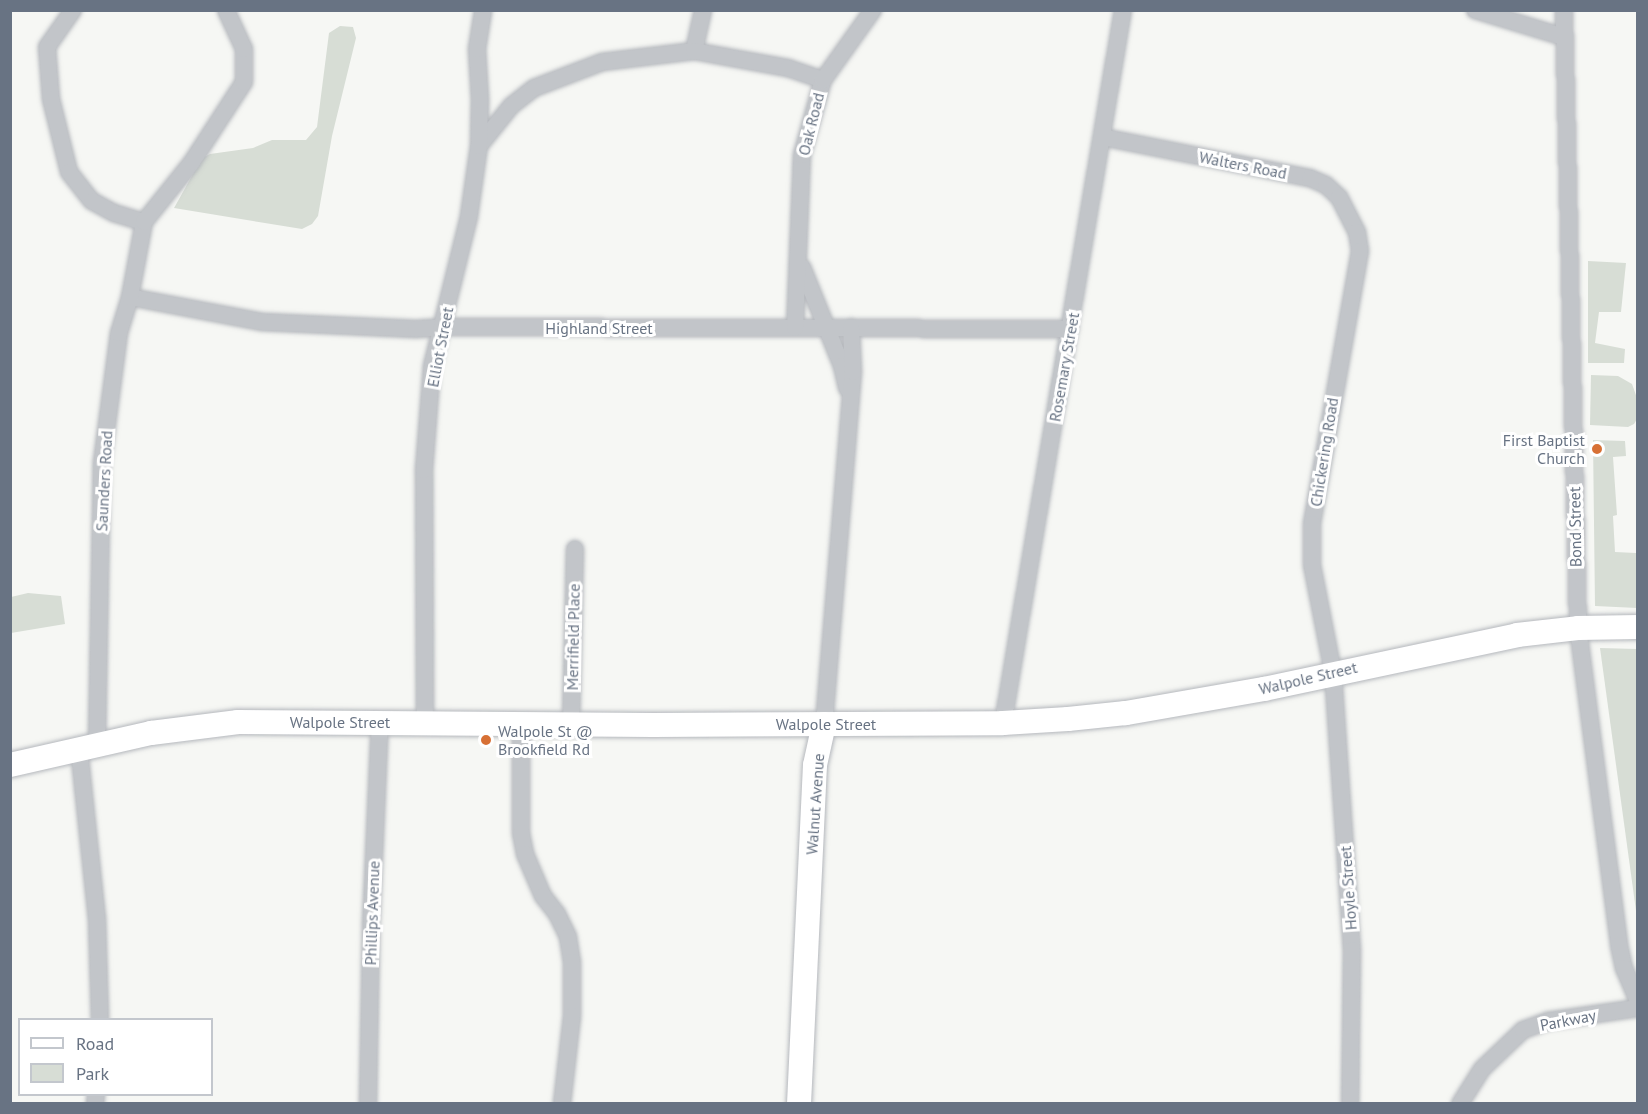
<!DOCTYPE html>
<style>
body{margin:0}
#map{position:relative;width:1648px;height:1114px;overflow:hidden;background:#f6f7f4;font-family:"PT Sans",sans-serif}
div>[style]{position:absolute}
.green>*{inset:0;background:#d7ddd5}
.roads{filter:drop-shadow(0 0 2px #b5b8bd) drop-shadow(0 0 2px #b5b8bd)}
.street>*{height:16px;margin:-8px;padding:0 8px;transform-origin:8px;border-radius:8px;background:#c2c5c9}
.secondary>*{height:24px;margin:-12px;padding:0 12px;transform-origin:12px;border-radius:12px;background:#fff}
.dots>*{width:16px;height:16px;translate:-50% -50%;box-sizing:border-box;border:3px solid #fff;border-radius:50%}
span{translate:-50% -50%;white-space:nowrap;text-align:center;line-height:1.15;-webkit-text-stroke:6px #fff;paint-order:stroke}
.street-label{font-size:16px;color:#687383}
.poi-label{font-size:16px;color:#687383}
.right{translate:-100% -50%;text-align:right}
.left{translate:0 -50%;text-align:left}
.frame{position:absolute;inset:0;border:12px solid #687383;pointer-events:none}
.legend{position:absolute;left:18px;top:1018px;width:195px;height:78px;box-sizing:border-box;background:#fff;border:2px solid #c3c7cd;margin:0;padding:8px 10px;list-style:none;font-size:18px;color:#687383}
.legend li{display:flex;align-items:center;gap:12px;height:30px}
.legend b{width:30px;border:2px solid #c3c7cd}
</style>
<div id="map">
<div class="green">
<div style="clip-path:polygon(340px 26px,353px 27px,356px 38px,332px 136px,318px 216px,312px 224px,302px 229px,174px 208px,202px 158px,210px 154px,253px 148px,272px 140px,306px 140px,317px 127px,329px 33px)"></div>
<div style="clip-path:polygon(1588px 261px,1626px 263px,1621px 312px,1599px 312px,1595px 343px,1625px 349px,1624px 363px,1588px 363px)"></div>
<div style="clip-path:polygon(1591px 375px,1618px 376px,1632px 384px,1637px 398px,1637px 419px,1634px 424px,1628px 427px,1590px 425px)"></div>
<div style="clip-path:polygon(1593px 440px,1625px 441px,1626px 456px,1613px 457px,1617px 515px,1613px 516px,1615px 552px,1636px 553px,1637px 608px,1595px 606px)"></div>
<div style="clip-path:polygon(28px 593px,61px 596px,65px 624px,11px 633px,11px 597px)"></div>
<div style="clip-path:polygon(1600px 648px,1637px 649px,1637px 918px)"></div>
</div>
<div class="roads">
<div class="street">
<div style="left:73px;top:10px;width:45px;rotate:125.1deg"></div>
<div style="left:47px;top:47px;width:52px;rotate:85.6deg"></div>
<div style="left:51px;top:99px;width:75px;rotate:76.1deg"></div>
<div style="left:69px;top:172px;width:37px;rotate:52deg"></div>
<div style="left:92px;top:201px;width:25px;rotate:29deg"></div>
<div style="left:114px;top:213px;width:31px;rotate:17deg"></div>
<div style="left:1475px;top:10px;width:93px;rotate:16.9deg"></div>
<div style="left:1564px;top:10px;width:618px;rotate:88.7deg"></div>
<div style="left:1578px;top:628px;width:320px;rotate:82.6deg"></div>
<div style="left:1619px;top:945px;width:24px;rotate:78deg"></div>
<div style="left:1624px;top:968px;width:36px;rotate:67deg"></div>
<div style="left:694px;top:51px;width:42px;rotate:-77.6deg"></div>
<div style="left:1102px;top:137px;width:212px;rotate:11.2deg"></div>
<div style="left:1310px;top:178px;width:17px;rotate:24deg"></div>
<div style="left:1326px;top:185px;width:18px;rotate:43deg"></div>
<div style="left:1339px;top:197px;width:39px;rotate:63deg"></div>
<div style="left:1357px;top:232px;width:19px;rotate:81deg"></div>
<div style="left:1360px;top:251px;width:277px;rotate:100deg"></div>
<div style="left:1312px;top:524px;width:41px;rotate:90deg"></div>
<div style="left:1312px;top:565px;width:109px;rotate:78.9deg"></div>
<div style="left:1333px;top:672px;width:279px;rotate:86.1deg"></div>
<div style="left:1352px;top:950px;width:154px;rotate:90.7deg"></div>
<div style="left:479px;top:146px;width:51px;rotate:-51.3deg"></div>
<div style="left:511px;top:106px;width:29px;rotate:-38deg"></div>
<div style="left:534px;top:88px;width:73px;rotate:-20.9deg"></div>
<div style="left:602px;top:62px;width:93px;rotate:-6.8deg"></div>
<div style="left:694px;top:51px;width:96px;rotate:10.3deg"></div>
<div style="left:788px;top:68px;width:37px;rotate:19deg"></div>
<div style="left:802px;top:267px;width:107px;rotate:68deg"></div>
<div style="left:842px;top:366px;width:23px;rotate:77deg"></div>
<div style="left:130px;top:297px;width:134px;rotate:10.7deg"></div>
<div style="left:262px;top:322px;width:154px;rotate:2.6deg"></div>
<div style="left:416px;top:329px;width:27px;rotate:-4deg"></div>
<div style="left:443px;top:327px;width:627px;rotate:0.18deg"></div>
<div style="left:795px;top:328px;width:173px;rotate:-87.7deg"></div>
<div style="left:802px;top:155px;width:78px;rotate:-74.4deg"></div>
<div style="left:823px;top:80px;width:86px;rotate:-54.5deg"></div>
<div style="left:425px;top:722px;width:252px;rotate:-90.2deg"></div>
<div style="left:424px;top:470px;width:104px;rotate:-85.6deg"></div>
<div style="left:432px;top:366px;width:154px;rotate:-76.1deg"></div>
<div style="left:469px;top:216px;width:71px;rotate:-81.9deg"></div>
<div style="left:479px;top:146px;width:46px;rotate:-88.8deg"></div>
<div style="left:480px;top:100px;width:51px;rotate:-93.4deg"></div>
<div style="left:477px;top:49px;width:39px;rotate:-81deg"></div>
<div style="left:1003px;top:723px;width:723px;rotate:-80.45deg"></div>
<div style="left:521px;top:724px;width:109px;rotate:90deg"></div>
<div style="left:521px;top:833px;width:21px;rotate:79deg"></div>
<div style="left:525px;top:854px;width:46px;rotate:66.8deg"></div>
<div style="left:543px;top:896px;width:23px;rotate:52deg"></div>
<div style="left:557px;top:914px;width:25px;rotate:64deg"></div>
<div style="left:568px;top:937px;width:25px;rotate:81deg"></div>
<div style="left:572px;top:962px;width:54px;rotate:90deg"></div>
<div style="left:572px;top:1016px;width:89px;rotate:96.5deg"></div>
<div style="left:571px;top:724px;width:175px;rotate:-88.7deg"></div>
<div style="left:824px;top:724px;width:353px;rotate:-85.3deg"></div>
<div style="left:853px;top:372px;width:45px;rotate:-92.5deg"></div>
<div style="left:97px;top:743px;width:281px;rotate:-89deg"></div>
<div style="left:102px;top:462px;width:130px;rotate:-82.5deg"></div>
<div style="left:119px;top:333px;width:38px;rotate:-73deg"></div>
<div style="left:130px;top:297px;width:76px;rotate:-79.4deg"></div>
<div style="left:144px;top:222px;width:77px;rotate:-51.3deg"></div>
<div style="left:192px;top:162px;width:95px;rotate:-57deg"></div>
<div style="left:244px;top:82px;width:33px;rotate:-90deg"></div>
<div style="left:244px;top:49px;width:43px;rotate:-114.8deg"></div>
<div style="left:79px;top:748px;width:172px;rotate:84deg"></div>
<div style="left:97px;top:919px;width:101px;rotate:88.3deg"></div>
<div style="left:95px;top:1104px;width:10px;rotate:-84deg"></div>
<div style="left:368px;top:1104px;width:179px;rotate:-89deg"></div>
<div style="left:371px;top:925px;width:203px;rotate:-87.5deg"></div>
<div style="left:1460px;top:1104px;width:41px;rotate:-57.8deg"></div>
<div style="left:1482px;top:1069px;width:57px;rotate:-43.6deg"></div>
<div style="left:1523px;top:1030px;width:27px;rotate:-20deg"></div>
<div style="left:1548px;top:1021px;width:91px;rotate:-8.2deg"></div>
</div>
<div class="secondary">
<div style="left:10px;top:765px;width:145px;rotate:-12.8deg"></div>
<div style="left:151px;top:733px;width:88px;rotate:-7.2deg"></div>
<div style="left:238px;top:722px;width:415px;rotate:0.4deg"></div>
<div style="left:653px;top:725px;width:350px;rotate:-0.3deg"></div>
<div style="left:1003px;top:723px;width:65px;rotate:-3.5deg"></div>
<div style="left:1068px;top:719px;width:58px;rotate:-5.9deg"></div>
<div style="left:1126px;top:713px;width:140px;rotate:-9.9deg"></div>
<div style="left:1264px;top:689px;width:259px;rotate:-12deg"></div>
<div style="left:1517px;top:635px;width:61px;rotate:-6.5deg"></div>
<div style="left:1578px;top:628px;width:60px;rotate:-1deg"></div>
<div style="left:799px;top:1104px;width:339px;rotate:-87.3deg"></div>
<div style="left:815px;top:765px;width:42px;rotate:-77.6deg"></div>
</div>
</div>
<div class="dots">
<div style="left:1597px;top:449px;background:#d77034"></div>
<div style="left:486px;top:740px;background:#d77034"></div>
</div>
<div class="street-label">
<span style="left:811px;top:124px;rotate:-76deg">Oak Road</span>
<span style="left:1243px;top:165px;rotate:11deg">Walters Road</span>
<span style="left:599px;top:328px">Highland Street</span>
<span style="left:440px;top:347px;rotate:-79deg">Elliot Street</span>
<span style="left:1064px;top:367px;rotate:-80deg">Rosemary Street</span>
<span style="left:1324px;top:452px;rotate:-81deg">Chickering Road</span>
<span style="left:104px;top:481px;rotate:-87deg">Saunders Road</span>
<span style="left:1575px;top:527px;rotate:-91deg">Bond Street</span>
<span style="left:573px;top:637px;rotate:-89deg">Merrifield Place</span>
<span style="left:1308px;top:678px;rotate:-13deg">Walpole Street</span>
<span style="left:340px;top:722px">Walpole Street</span>
<span style="left:826px;top:724px">Walpole Street</span>
<span style="left:815px;top:804px;rotate:-86deg">Walnut Avenue</span>
<span style="left:1348px;top:888px;rotate:-94deg">Hoyle Street</span>
<span style="left:372px;top:913px;rotate:-88deg">Phillips Avenue</span>
<span style="left:1568px;top:1020px;rotate:-11deg">Parkway</span>
</div>
<div class="poi-label">
<span class="right" style="left:1585px;top:449px">First Baptist<br>Church</span>
<span class="left" style="left:498px;top:740px">Walpole St @<br>Brookfield Rd</span>
</div>
<div class="frame"></div>
<ul class="legend">
<li><b style="height:8px;background:#fff"></b>Road</li>
<li><b style="height:16px;background:#d7ddd5"></b>Park</li>
</ul>
</div>
